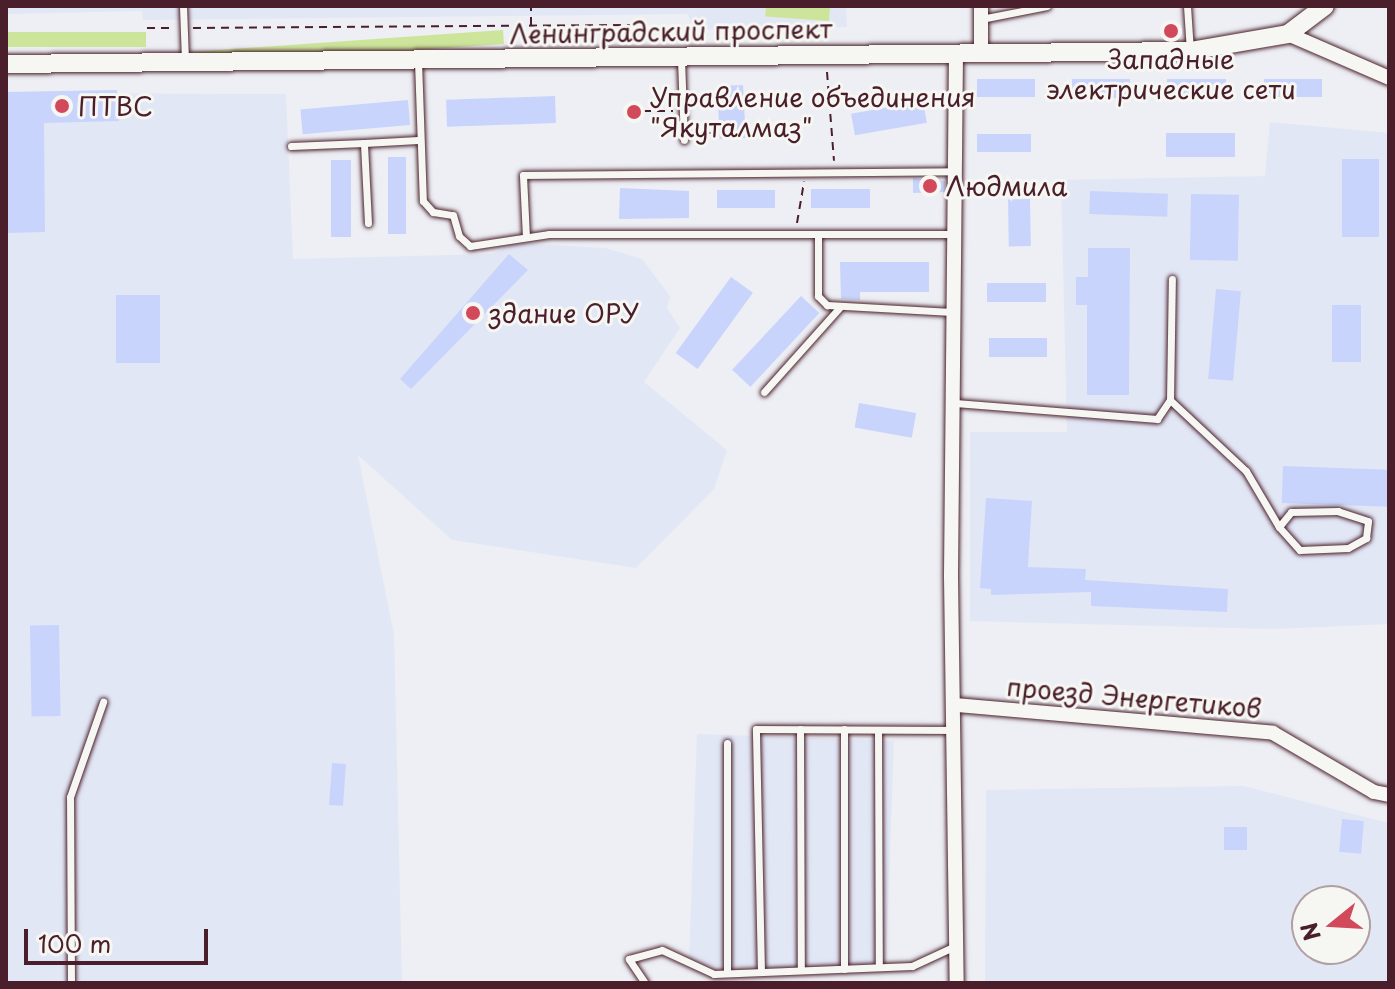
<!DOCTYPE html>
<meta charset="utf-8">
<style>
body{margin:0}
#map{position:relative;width:1395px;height:989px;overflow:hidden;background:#edeff4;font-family:"Playpen Sans",sans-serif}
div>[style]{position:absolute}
.built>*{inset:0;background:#e2e7f6;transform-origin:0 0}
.green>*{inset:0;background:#cce59b;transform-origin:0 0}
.building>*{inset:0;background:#c8d4fb;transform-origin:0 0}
.path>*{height:2px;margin-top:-1px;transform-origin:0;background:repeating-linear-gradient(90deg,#4a1f2b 0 8px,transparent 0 14px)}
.roads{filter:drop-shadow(0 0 2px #4a1f2b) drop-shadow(0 0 2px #4a1f2b)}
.service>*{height:7px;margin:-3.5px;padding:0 3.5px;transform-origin:3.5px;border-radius:3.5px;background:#f6f6f2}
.minor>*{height:14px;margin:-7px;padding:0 7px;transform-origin:7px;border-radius:7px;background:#f6f6f2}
.secondary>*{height:18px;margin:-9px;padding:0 9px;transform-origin:9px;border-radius:9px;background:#f6f6f2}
.dots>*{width:22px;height:22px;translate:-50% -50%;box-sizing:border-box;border:4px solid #f6f6f2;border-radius:50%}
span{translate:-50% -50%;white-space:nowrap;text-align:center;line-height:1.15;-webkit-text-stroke:6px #f6f6f2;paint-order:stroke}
.street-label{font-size:26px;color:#4a1f2b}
.poi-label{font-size:26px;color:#4a1f2b}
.left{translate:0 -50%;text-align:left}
.frame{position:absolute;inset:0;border:8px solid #4a1f2b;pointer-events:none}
.north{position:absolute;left:1291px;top:885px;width:80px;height:80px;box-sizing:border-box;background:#f6f6f2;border:2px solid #b1a0a2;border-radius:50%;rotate:252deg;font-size:22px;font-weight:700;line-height:32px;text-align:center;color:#4a1f2b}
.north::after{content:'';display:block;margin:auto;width:28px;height:36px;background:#d1495b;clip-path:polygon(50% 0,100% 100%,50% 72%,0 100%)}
.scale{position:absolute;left:24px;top:929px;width:184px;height:36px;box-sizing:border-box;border:4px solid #4a1f2b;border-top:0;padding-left:10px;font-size:24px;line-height:28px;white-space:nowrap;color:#4a1f2b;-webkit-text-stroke:6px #f6f6f2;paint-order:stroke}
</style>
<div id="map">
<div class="built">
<div style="clip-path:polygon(6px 6px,846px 6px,847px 27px,693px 30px,688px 14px,143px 20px,142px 11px,6px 14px)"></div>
<div style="clip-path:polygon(6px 93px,286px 94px,293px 259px,491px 254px,517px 243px,606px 248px,642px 259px,670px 296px,667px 308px,680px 328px,644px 382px,727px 450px,714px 489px,636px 568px,452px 540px,358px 455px,394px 635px,402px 983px,6px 983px)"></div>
<div style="clip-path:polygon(1270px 122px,1389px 133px,1389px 624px,1276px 629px,970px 621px,970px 432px,1067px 432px,1061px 180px,1265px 176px)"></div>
<div style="left:697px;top:734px;width:197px;height:231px;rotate:2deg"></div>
<div style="clip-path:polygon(evenodd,1243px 786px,1389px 823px,1389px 983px,985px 983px,986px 790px,1243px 786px,1307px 901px,1355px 901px,1355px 949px,1307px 949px,1307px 901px)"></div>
</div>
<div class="green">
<div style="left:830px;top:7px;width:14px;height:64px;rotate:94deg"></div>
<div style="left:503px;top:30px;width:14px;height:354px;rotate:86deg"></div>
<div style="left:146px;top:32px;width:15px;height:140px;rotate:90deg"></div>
</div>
<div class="building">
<div style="left:1035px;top:79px;width:18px;height:58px;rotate:90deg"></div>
<div style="left:1072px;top:79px;width:58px;height:19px"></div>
<div style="left:1167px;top:79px;width:59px;height:18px"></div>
<div style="left:1264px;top:79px;width:58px;height:18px"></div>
<div style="left:743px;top:85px;width:53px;height:26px;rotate:87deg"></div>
<div style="clip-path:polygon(117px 90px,119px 121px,44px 123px,45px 232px,6px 233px,6px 92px)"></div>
<div style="left:555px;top:96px;width:27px;height:109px;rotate:88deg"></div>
<div style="left:408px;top:100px;width:25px;height:108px;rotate:85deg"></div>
<div style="left:923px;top:101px;width:22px;height:73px;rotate:80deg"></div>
<div style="left:1166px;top:133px;width:69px;height:24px"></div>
<div style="left:977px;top:134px;width:54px;height:18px"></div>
<div style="left:388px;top:157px;width:18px;height:77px"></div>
<div style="left:1342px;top:159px;width:37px;height:78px"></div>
<div style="left:331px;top:160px;width:20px;height:77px"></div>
<div style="clip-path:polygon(913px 178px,945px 181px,945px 192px,913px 193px)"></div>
<div style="clip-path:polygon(620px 188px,689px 191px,689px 218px,619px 219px)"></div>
<div style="left:811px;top:189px;width:59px;height:19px"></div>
<div style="left:717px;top:190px;width:58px;height:18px"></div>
<div style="left:1090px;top:191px;width:78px;height:23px;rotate:2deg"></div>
<div style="left:1191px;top:194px;width:48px;height:66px;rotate:1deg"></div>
<div style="left:1030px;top:199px;width:47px;height:22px;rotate:89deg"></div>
<div style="clip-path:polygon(1088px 248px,1130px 248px,1129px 395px,1087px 395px,1087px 305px,1076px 305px,1076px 277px,1088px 277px)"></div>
<div style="clip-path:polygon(509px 254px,528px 270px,411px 389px,400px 379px)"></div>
<div style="clip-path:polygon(840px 262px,929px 262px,929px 292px,860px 292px,860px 300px,841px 299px)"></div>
<div style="left:731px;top:277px;width:27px;height:94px;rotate:36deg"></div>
<div style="left:1046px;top:283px;width:19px;height:59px;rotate:90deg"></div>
<div style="left:1216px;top:289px;width:25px;height:90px;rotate:5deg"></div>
<div style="left:116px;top:295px;width:44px;height:68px"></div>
<div style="left:801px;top:296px;width:25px;height:101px;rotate:43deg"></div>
<div style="left:1332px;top:305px;width:29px;height:57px"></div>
<div style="left:1047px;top:338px;width:19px;height:58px;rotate:90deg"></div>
<div style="left:859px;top:403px;width:58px;height:25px;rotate:10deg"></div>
<div style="left:1283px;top:466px;width:106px;height:37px;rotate:2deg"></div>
<div style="clip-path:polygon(986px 498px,1032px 501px,1028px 567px,1086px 569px,1085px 580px,1228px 589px,1227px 612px,1091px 606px,1091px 592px,991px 595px,991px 589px,980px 588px)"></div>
<div style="left:59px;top:625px;width:91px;height:29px;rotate:89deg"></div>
<div style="left:332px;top:763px;width:14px;height:42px;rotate:4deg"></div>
<div style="left:1342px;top:819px;width:22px;height:33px;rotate:5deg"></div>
<div style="left:1224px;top:827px;width:23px;height:23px"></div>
</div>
<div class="path">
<div style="left:531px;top:25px;width:19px;rotate:-90deg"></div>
<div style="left:147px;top:28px;width:27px"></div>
<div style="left:193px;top:28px;width:437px;rotate:-0.4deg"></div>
<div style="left:827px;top:72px;width:89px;rotate:85.5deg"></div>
<div style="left:643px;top:111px;width:30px"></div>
<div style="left:693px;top:133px;width:27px"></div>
<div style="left:797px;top:223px;width:42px;rotate:-80.3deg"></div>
</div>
<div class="roads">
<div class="service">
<div style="left:183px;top:6px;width:54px;rotate:87.9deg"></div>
<div style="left:1187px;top:6px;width:45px;rotate:86.2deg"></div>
<div style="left:981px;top:19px;width:67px;rotate:-11.1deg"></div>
<div style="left:681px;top:59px;width:81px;rotate:87.9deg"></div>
<div style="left:418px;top:61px;width:140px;rotate:88deg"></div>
<div style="left:423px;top:201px;width:15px;rotate:48deg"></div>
<div style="left:433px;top:212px;width:20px;rotate:9deg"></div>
<div style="left:453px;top:215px;width:22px;rotate:74deg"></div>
<div style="left:459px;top:236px;width:15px;rotate:42deg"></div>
<div style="left:470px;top:246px;width:80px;rotate:-8.6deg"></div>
<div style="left:549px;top:234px;width:406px"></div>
<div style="left:291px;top:146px;width:73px;rotate:-2.4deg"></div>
<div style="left:368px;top:223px;width:80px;rotate:-92.9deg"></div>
<div style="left:364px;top:143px;width:54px;rotate:-3.2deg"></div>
<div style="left:526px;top:237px;width:62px;rotate:-92.8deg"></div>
<div style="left:523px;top:175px;width:432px;rotate:-0.5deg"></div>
<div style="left:818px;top:237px;width:59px;rotate:90deg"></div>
<div style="left:818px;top:296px;width:13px;rotate:45deg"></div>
<div style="left:827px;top:305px;width:125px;rotate:3.2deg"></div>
<div style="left:764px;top:392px;width:113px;rotate:-48.2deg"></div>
<div style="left:1170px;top:400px;width:104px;rotate:43.1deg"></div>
<div style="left:1246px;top:471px;width:65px;rotate:59.5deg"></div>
<div style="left:1279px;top:527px;width:31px;rotate:48deg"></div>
<div style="left:1300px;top:550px;width:48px;rotate:-2.4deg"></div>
<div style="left:1348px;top:548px;width:21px;rotate:-29deg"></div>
<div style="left:1366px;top:538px;width:17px;rotate:-83deg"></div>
<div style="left:1368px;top:521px;width:32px;rotate:-162deg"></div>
<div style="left:1338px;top:511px;width:47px;rotate:178.8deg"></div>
<div style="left:1291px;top:512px;width:19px;rotate:129deg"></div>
<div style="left:955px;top:403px;width:203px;rotate:4.5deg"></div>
<div style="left:1157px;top:419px;width:23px;rotate:-56deg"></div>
<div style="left:1170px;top:400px;width:121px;rotate:-89.1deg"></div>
<div style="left:800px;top:729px;width:241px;rotate:89.8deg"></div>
<div style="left:844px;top:729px;width:240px;rotate:90deg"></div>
<div style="left:878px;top:730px;width:237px;rotate:89.8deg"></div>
<div style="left:727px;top:743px;width:230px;rotate:90deg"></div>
<div style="left:761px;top:972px;width:243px;rotate:-91.2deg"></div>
<div style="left:756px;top:729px;width:198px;rotate:0.3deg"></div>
<div style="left:71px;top:983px;width:186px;rotate:-90.3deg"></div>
<div style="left:70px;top:797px;width:101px;rotate:-70.8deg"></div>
<div style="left:645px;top:983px;width:29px;rotate:-124deg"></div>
<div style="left:629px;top:959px;width:34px;rotate:-15deg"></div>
<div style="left:662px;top:950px;width:57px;rotate:24.8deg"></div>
<div style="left:714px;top:974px;width:198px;rotate:-2.3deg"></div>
<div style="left:912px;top:966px;width:47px;rotate:-24.9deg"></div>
</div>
<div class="minor">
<div style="left:1288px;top:34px;width:110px;rotate:23.5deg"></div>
<div style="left:956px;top:53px;width:524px;rotate:90.55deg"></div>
<div style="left:951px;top:577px;width:406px;rotate:89.2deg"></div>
<div style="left:981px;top:53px;width:47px;rotate:-90deg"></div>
<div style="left:956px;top:705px;width:318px;rotate:5deg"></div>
<div style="left:1273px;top:733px;width:117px;rotate:30.3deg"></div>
<div style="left:1374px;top:792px;width:15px;rotate:11deg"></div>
</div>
<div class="secondary">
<div style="left:6px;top:64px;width:1184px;rotate:-0.63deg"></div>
<div style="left:1190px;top:51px;width:99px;rotate:-9.8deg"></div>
<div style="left:1288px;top:34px;width:46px;rotate:-37.1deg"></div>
</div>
</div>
<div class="dots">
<div style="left:1171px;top:31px;background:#d1495b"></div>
<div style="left:62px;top:106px;background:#d1495b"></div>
<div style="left:634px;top:112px;background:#d1495b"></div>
<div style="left:930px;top:186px;background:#d1495b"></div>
<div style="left:473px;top:313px;background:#d1495b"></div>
</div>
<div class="street-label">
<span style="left:671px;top:31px;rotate:-1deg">Ленинградский проспект</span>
<span style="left:1134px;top:697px;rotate:5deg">проезд Энергетиков</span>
</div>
<div class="poi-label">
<span style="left:1171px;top:74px">Западные<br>электрические сети</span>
<span class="left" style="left:650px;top:112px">Управление объединения<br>"Якуталмаз"</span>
<span class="left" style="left:78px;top:106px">ПТВС</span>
<span class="left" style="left:946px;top:186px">Людмила</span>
<span class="left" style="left:489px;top:313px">здание ОРУ</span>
</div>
<div class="frame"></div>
<div class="north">N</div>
<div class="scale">100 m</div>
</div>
